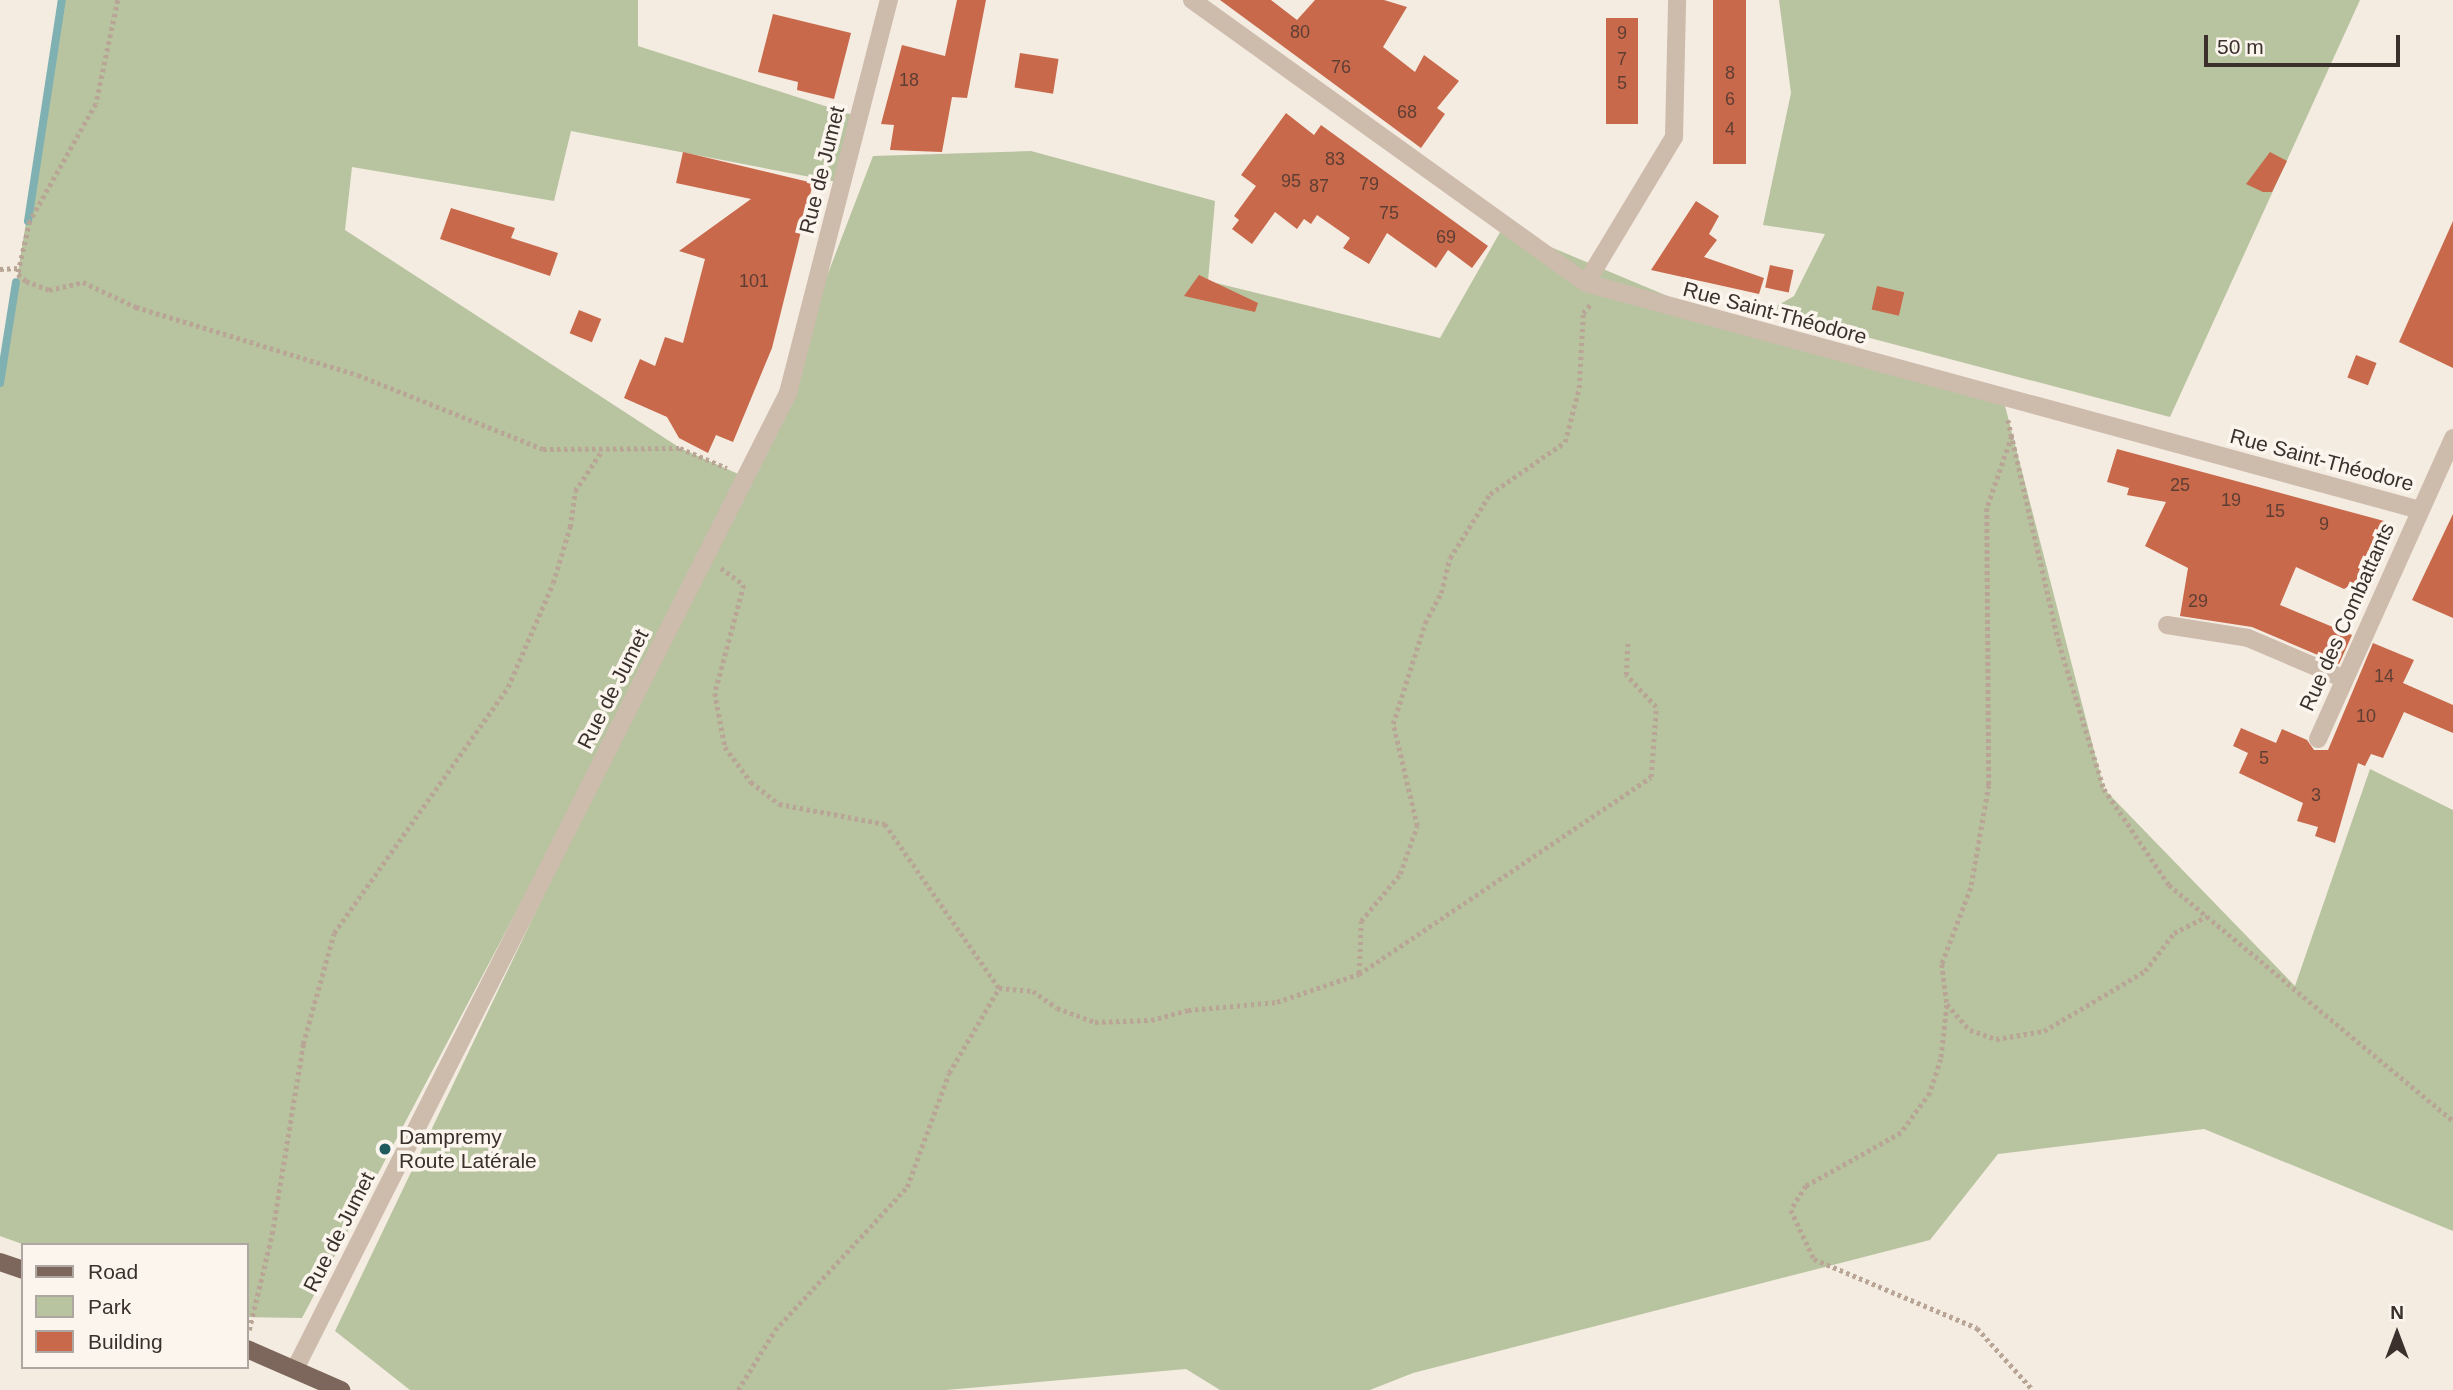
<!DOCTYPE html>
<meta charset="utf-8">
<style>
body{margin:0}
#map{position:relative;width:2453px;height:1390px;overflow:hidden;background:#f4ebe1;font-family:Helvetica,sans-serif}
div>[style]{position:absolute}
.green>*{inset:0;background:#b8c4a0}
.stream>*{height:8px;margin:-4px;padding:0 4px;transform-origin:4px;border-radius:4px;background:#7fb0b2}
.building>*{inset:0;background:#c8694b;transform-origin:0 0}
.path>*{height:4.5px;margin-top:-2.25px;transform-origin:0;background:repeating-linear-gradient(90deg,#b9a596 0 3.5px,transparent 0 7px)}
.minor>*{height:18px;margin:-9px;padding:0 9px;transform-origin:9px;border-radius:9px;background:#cdbbac}
.major>*{height:18px;margin:-9px;padding:0 9px;transform-origin:9px;border-radius:9px;background:#7d675c}
.dots>*{width:19px;height:19px;translate:-50% -50%;box-sizing:border-box;border:4px solid #fbf5ee;border-radius:50%}
span{translate:-50% -50%;white-space:nowrap;text-align:center;line-height:1.15;-webkit-text-stroke:7px #fbf5ee;paint-order:stroke}
.number-label{font-size:18px;color:#5e3e33}
.number-label span{-webkit-text-stroke-width:0}
.street-label{font-size:21px;color:#3b302b}
.poi-label{font-size:21px;color:#3b302b}
.left{translate:0 -50%;text-align:left}
.legend{position:absolute;left:21px;top:1243px;width:228px;height:126px;box-sizing:border-box;background:#fbf5ee;border:2px solid #aea6a0;margin:0;padding:9px 12px;list-style:none;font-size:21px;color:#3b302b}
.legend li{display:flex;align-items:center;gap:14px;height:35px}
.legend b{width:35px;border:2px solid #aea6a0}
.north{position:absolute;left:2362px;top:1299px;width:70px;height:70px;-webkit-text-stroke:5px #fbf5ee;paint-order:stroke;rotate:0deg;font-size:19px;font-weight:700;line-height:28px;text-align:center;color:#3b302b}
.north::after{content:'';display:block;margin:auto;width:24px;height:32px;background:#3b302b;clip-path:polygon(50% 0,100% 100%,50% 72%,0 100%)}
.scale{position:absolute;left:2204px;top:35px;width:196px;height:32px;box-sizing:border-box;border:4px solid #3b302b;border-top:0;padding-left:9px;font-size:21px;line-height:24px;white-space:nowrap;color:#3b302b;-webkit-text-stroke:5px #fbf5ee;paint-order:stroke}
</style>
<div id="map">
<div class="green">
<div style="clip-path:polygon(62px 0,638px 0,638px 46px,859px 117px,842px 183px,571px 131px,554px 201px,352px 167px,345px 230px,680px 448px,745px 477px,768px 430px,873px 156px,1031px 151px,1215px 201px,1208px 281px,1440px 338px,1503px 227px,1739px 326px,2003px 398px,2104px 789px,2295px 986px,2370px 769px,2453px 810px,2453px 1231px,2204px 1129px,1998px 1154px,1930px 1240px,1413px 1373px,1370px 1390px,1220px 1390px,1186px 1369px,946px 1390px,410px 1390px,335px 1331px,730px 506px,302px 1318px,247px 1317px,247px 1245px,25px 1245px,0 1236px,0 383px)"></div>
<div style="clip-path:polygon(1779px 0,2360px 0,2170px 417px,1768px 311px,1794px 296px,1825px 234px,1763px 225px,1791px 93px)"></div>
</div>
<div class="stream">
<div style="left:28px;top:221px;width:224px;rotate:-81.3deg"></div>
<div style="left:0;top:383px;width:102px;rotate:-81deg"></div>
</div>
<div class="building">
<div style="clip-path:polygon(957px 0,986px 0,967px 98px,952px 97px,942px 152px,890px 150px,894px 125px,881px 124px,902px 45px,945px 56px)"></div>
<div style="clip-path:polygon(1220px 0,1271px 0,1297px 20px,1315px 0,1384px 0,1407px 7px,1383px 47px,1415px 72px,1424px 55px,1459px 81px,1437px 108px,1445px 114px,1421px 148px)"></div>
<div style="left:1713px;top:0;width:33px;height:164px"></div>
<div style="clip-path:polygon(773px 14px,851px 33px,834px 99px,797px 90px,798px 82px,758px 72px)"></div>
<div style="left:1606px;top:18px;width:32px;height:106px"></div>
<div style="left:1020px;top:53px;width:39px;height:35px;rotate:9deg"></div>
<div style="clip-path:polygon(1286px 113px,1314px 135px,1321px 125px,1488px 246px,1472px 268px,1448px 250px,1436px 268px,1387px 233px,1369px 264px,1343px 248px,1350px 238px,1317px 215px,1311px 224px,1304px 219px,1297px 229px,1275px 212px,1252px 244px,1232px 229px,1239px 220px,1234px 216px,1256px 186px,1241px 175px)"></div>
<div style="clip-path:polygon(683px 152px,813px 183px,772px 348px,733px 442px,716px 435px,708px 453px,679px 438px,667px 417px,624px 398px,640px 359px,655px 366px,665px 337px,683px 343px,705px 259px,679px 251px,751px 199px,676px 183px)"></div>
<div style="clip-path:polygon(2270px 152px,2287px 161px,2272px 192px,2263px 192px,2246px 184px)"></div>
<div style="clip-path:polygon(1696px 201px,1719px 216px,1709px 234px,1717px 240px,1704px 257px,1764px 278px,1759px 294px,1651px 270px)"></div>
<div style="clip-path:polygon(451px 208px,515px 228px,511px 238px,558px 253px,550px 276px,440px 239px)"></div>
<div style="clip-path:polygon(2453px 221px,2453px 368px,2399px 342px)"></div>
<div style="left:1770px;top:265px;width:24px;height:23px;rotate:12deg"></div>
<div style="clip-path:polygon(1199px 275px,1258px 303px,1255px 312px,1184px 296px)"></div>
<div style="left:1877px;top:286px;width:28px;height:24px;rotate:13deg"></div>
<div style="left:579px;top:310px;width:24px;height:25px;rotate:22deg"></div>
<div style="left:2356px;top:355px;width:22px;height:24px;rotate:21deg"></div>
<div style="clip-path:polygon(2117px 449px,2384px 521px,2391px 531px,2365px 590px,2352px 584px,2344px 589px,2296px 567px,2280px 605px,2352px 635px,2339px 664px,2252px 627px,2180px 616px,2188px 568px,2145px 546px,2166px 502px,2127px 495px,2129px 488px,2107px 482px)"></div>
<div style="clip-path:polygon(2453px 514px,2453px 618px,2412px 600px)"></div>
<div style="clip-path:polygon(2373px 643px,2414px 660px,2403px 683px,2453px 705px,2453px 733px,2404px 712px,2383px 758px,2371px 754px,2365px 766px,2358px 763px,2335px 843px,2315px 836px,2318px 827px,2297px 821px,2303px 803px,2239px 773px,2248px 753px,2233px 746px,2241px 728px,2276px 743px,2282px 729px,2307px 740px,2314px 750px,2328px 750px)"></div>
</div>
<div class="path">
<div style="left:118px;top:0;width:106px;rotate:101.9deg"></div>
<div style="left:96px;top:104px;width:134px;rotate:119.4deg"></div>
<div style="left:30px;top:221px;width:54px;rotate:102.8deg"></div>
<div style="left:18px;top:274px;width:11px;rotate:41deg"></div>
<div style="left:26px;top:281px;width:25px;rotate:21deg"></div>
<div style="left:49px;top:290px;width:35px;rotate:-13deg"></div>
<div style="left:83px;top:282px;width:59px;rotate:25.3deg"></div>
<div style="left:136px;top:307px;width:232px;rotate:17deg"></div>
<div style="left:358px;top:375px;width:199px;rotate:21.8deg"></div>
<div style="left:543px;top:449px;width:137px;rotate:-0.4deg"></div>
<div style="left:680px;top:448px;width:51px;rotate:23.1deg"></div>
<div style="left:0;top:269px;width:18px;rotate:-3deg"></div>
<div style="left:2008px;top:420px;width:229px;rotate:77.1deg"></div>
<div style="left:2059px;top:643px;width:153px;rotate:72.9deg"></div>
<div style="left:2104px;top:789px;width:116px;rotate:55.9deg"></div>
<div style="left:2169px;top:885px;width:369px;rotate:39.7deg"></div>
<div style="left:2012px;top:436px;width:76px;rotate:109.1deg"></div>
<div style="left:1987px;top:508px;width:277px;rotate:89.6deg"></div>
<div style="left:1989px;top:785px;width:105px;rotate:99.9deg"></div>
<div style="left:1971px;top:888px;width:81px;rotate:110.9deg"></div>
<div style="left:1942px;top:964px;width:40px;rotate:82.9deg"></div>
<div style="left:1947px;top:1004px;width:35px;rotate:49deg"></div>
<div style="left:1970px;top:1030px;width:28px;rotate:19deg"></div>
<div style="left:1996px;top:1039px;width:49px;rotate:-9.5deg"></div>
<div style="left:2044px;top:1031px;width:117px;rotate:-30.7deg"></div>
<div style="left:2145px;top:971px;width:48px;rotate:-52.7deg"></div>
<div style="left:2174px;top:933px;width:37px;rotate:-27deg"></div>
<div style="left:721px;top:568px;width:29px;rotate:36deg"></div>
<div style="left:744px;top:585px;width:112px;rotate:105deg"></div>
<div style="left:715px;top:693px;width:55px;rotate:79.5deg"></div>
<div style="left:725px;top:747px;width:44px;rotate:53.4deg"></div>
<div style="left:751px;top:782px;width:36px;rotate:38deg"></div>
<div style="left:779px;top:804px;width:108px;rotate:10.7deg"></div>
<div style="left:885px;top:824px;width:200px;rotate:55.2deg"></div>
<div style="left:999px;top:988px;width:34px;rotate:5deg"></div>
<div style="left:1033px;top:991px;width:29px;rotate:35deg"></div>
<div style="left:1057px;top:1008px;width:40px;rotate:20.2deg"></div>
<div style="left:1095px;top:1022px;width:56px;rotate:-2deg"></div>
<div style="left:1151px;top:1020px;width:38px;rotate:-15deg"></div>
<div style="left:1188px;top:1010px;width:89px;rotate:-5.1deg"></div>
<div style="left:1277px;top:1002px;width:87px;rotate:-18.9deg"></div>
<div style="left:1359px;top:974px;width:352px;rotate:-34deg"></div>
<div style="left:1651px;top:777px;width:70px;rotate:-85.9deg"></div>
<div style="left:1656px;top:707px;width:44px;rotate:-133.2deg"></div>
<div style="left:1626px;top:675px;width:34px;rotate:-87deg"></div>
<div style="left:1359px;top:973px;width:52px;rotate:-87.8deg"></div>
<div style="left:1361px;top:921px;width:61px;rotate:-50.3deg"></div>
<div style="left:1400px;top:874px;width:51px;rotate:-70.5deg"></div>
<div style="left:1417px;top:826px;width:105px;rotate:-103.2deg"></div>
<div style="left:1393px;top:724px;width:106px;rotate:-72.4deg"></div>
<div style="left:1425px;top:623px;width:34px;rotate:-62deg"></div>
<div style="left:1441px;top:593px;width:36px;rotate:-76deg"></div>
<div style="left:1450px;top:558px;width:75px;rotate:-58deg"></div>
<div style="left:1490px;top:494px;width:91px;rotate:-34.7deg"></div>
<div style="left:1565px;top:442px;width:56px;rotate:-75.5deg"></div>
<div style="left:1579px;top:388px;width:75px;rotate:-86.9deg"></div>
<div style="left:1583px;top:313px;width:11px;rotate:-49deg"></div>
<div style="left:1947px;top:1005px;width:54px;rotate:96.3deg"></div>
<div style="left:1941px;top:1059px;width:36px;rotate:108deg"></div>
<div style="left:1930px;top:1093px;width:49px;rotate:125.9deg"></div>
<div style="left:1901px;top:1133px;width:109px;rotate:150.8deg"></div>
<div style="left:1806px;top:1186px;width:28px;rotate:122deg"></div>
<div style="left:1791px;top:1210px;width:54px;rotate:64.9deg"></div>
<div style="left:1814px;top:1259px;width:177px;rotate:22.9deg"></div>
<div style="left:1977px;top:1328px;width:84px;rotate:47.9deg"></div>
<div style="left:249px;top:1330px;width:99px;rotate:-76.5deg"></div>
<div style="left:272px;top:1234px;width:193px;rotate:-80.7deg"></div>
<div style="left:303px;top:1044px;width:115px;rotate:-74.4deg"></div>
<div style="left:334px;top:933px;width:301px;rotate:-54.7deg"></div>
<div style="left:508px;top:687px;width:113px;rotate:-66.6deg"></div>
<div style="left:553px;top:583px;width:59px;rotate:-73.1deg"></div>
<div style="left:570px;top:527px;width:36px;rotate:-82deg"></div>
<div style="left:575px;top:491px;width:47px;rotate:-56.3deg"></div>
<div style="left:738px;top:1390px;width:70px;rotate:-58.3deg"></div>
<div style="left:775px;top:1330px;width:195px;rotate:-47.3deg"></div>
<div style="left:907px;top:1187px;width:121px;rotate:-69.8deg"></div>
<div style="left:949px;top:1073px;width:99px;rotate:-59.5deg"></div>
</div>
<div class="minor">
<div style="left:1192px;top:0;width:485px;rotate:35.7deg"></div>
<div style="left:1586px;top:283px;width:864px;rotate:15.23deg"></div>
<div style="left:1586px;top:283px;width:170px;rotate:-58.9deg"></div>
<div style="left:1674px;top:137px;width:137px;rotate:-88.7deg"></div>
<div style="left:2167px;top:625px;width:82px;rotate:9.1deg"></div>
<div style="left:2248px;top:638px;width:104px;rotate:23.1deg"></div>
<div style="left:2318px;top:739px;width:330px;rotate:-65.8deg"></div>
<div style="left:296px;top:1367px;width:1091px;rotate:-63.2deg"></div>
<div style="left:788px;top:393px;width:406px;rotate:-75.6deg"></div>
</div>
<div class="major">
<div style="left:0;top:1262px;width:24px;rotate:19deg"></div>
<div style="left:247px;top:1349px;width:103px;rotate:23.6deg"></div>
</div>
<div class="dots">
<div style="left:385px;top:1149px;background:#1f5a5e"></div>
</div>
<div class="number-label">
<span style="left:1300px;top:32px">80</span>
<span style="left:1622px;top:33px">9</span>
<span style="left:1622px;top:59px">7</span>
<span style="left:1341px;top:67px">76</span>
<span style="left:1730px;top:73px">8</span>
<span style="left:909px;top:80px">18</span>
<span style="left:1622px;top:83px">5</span>
<span style="left:1730px;top:99px">6</span>
<span style="left:1407px;top:112px">68</span>
<span style="left:1730px;top:129px">4</span>
<span style="left:1335px;top:159px">83</span>
<span style="left:1291px;top:181px">95</span>
<span style="left:1369px;top:184px">79</span>
<span style="left:1319px;top:186px">87</span>
<span style="left:1389px;top:213px">75</span>
<span style="left:1446px;top:237px">69</span>
<span style="left:754px;top:281px">101</span>
<span style="left:2180px;top:485px">25</span>
<span style="left:2231px;top:500px">19</span>
<span style="left:2275px;top:511px">15</span>
<span style="left:2324px;top:524px">9</span>
<span style="left:2198px;top:601px">29</span>
<span style="left:2384px;top:676px">14</span>
<span style="left:2366px;top:716px">10</span>
<span style="left:2264px;top:758px">5</span>
<span style="left:2316px;top:795px">3</span>
</div>
<div class="street-label">
<span style="left:822px;top:170px;rotate:-76deg">Rue de Jumet</span>
<span style="left:1775px;top:313px;rotate:15deg">Rue Saint-Théodore</span>
<span style="left:2322px;top:460px;rotate:15deg">Rue Saint-Théodore</span>
<span style="left:2347px;top:617px;rotate:-66deg">Rue des Combattants</span>
<span style="left:613px;top:689px;rotate:-63deg">Rue de Jumet</span>
<span style="left:339px;top:1232px;rotate:-63deg">Rue de Jumet</span>
</div>
<div class="poi-label">
<span class="left" style="left:399px;top:1149px">Dampremy<br>Route Latérale</span>
</div>
<ul class="legend">
<li><b style="height:9px;background:#7d675c"></b>Road</li>
<li><b style="height:19px;background:#b8c4a0"></b>Park</li>
<li><b style="height:19px;background:#c8694b"></b>Building</li>
</ul>
<div class="north">N</div>
<div class="scale">50 m</div>
</div>
